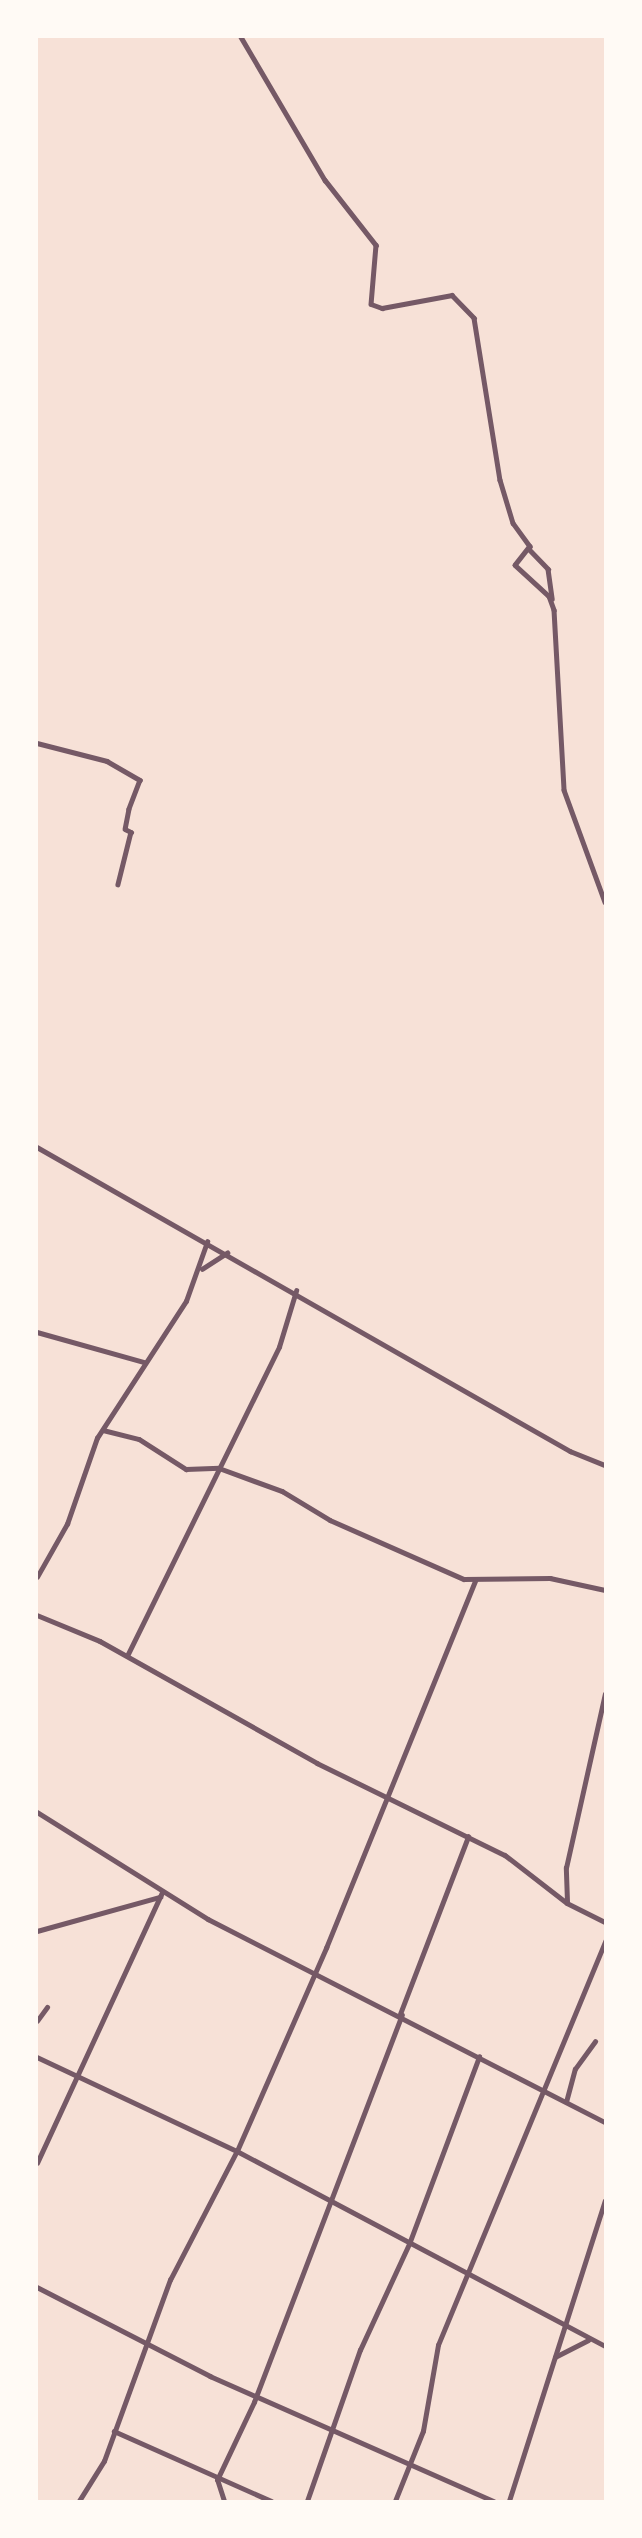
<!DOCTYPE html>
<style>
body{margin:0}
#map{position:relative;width:642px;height:2538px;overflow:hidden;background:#f7e1d7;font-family:"Sofia Sans Condensed",sans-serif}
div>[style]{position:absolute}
.minor>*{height:4.5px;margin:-2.25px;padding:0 2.25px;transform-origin:2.25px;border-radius:2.25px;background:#755966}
span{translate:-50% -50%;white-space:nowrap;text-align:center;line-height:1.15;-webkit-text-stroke:7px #fffaf5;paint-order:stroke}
.frame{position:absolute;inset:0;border:38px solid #fffaf5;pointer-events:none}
</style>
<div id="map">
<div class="minor">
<div style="left:241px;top:37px;width:166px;rotate:59.6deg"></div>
<div style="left:325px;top:180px;width:83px;rotate:51.9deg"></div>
<div style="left:376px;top:245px;width:59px;rotate:94.8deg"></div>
<div style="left:371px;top:304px;width:12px;rotate:20deg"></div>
<div style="left:382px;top:308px;width:71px;rotate:-10.5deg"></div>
<div style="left:452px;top:295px;width:32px;rotate:46deg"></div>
<div style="left:474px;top:318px;width:164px;rotate:80.9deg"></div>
<div style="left:500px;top:480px;width:45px;rotate:73.2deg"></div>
<div style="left:513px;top:523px;width:29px;rotate:54deg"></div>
<div style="left:530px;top:546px;width:24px;rotate:128deg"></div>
<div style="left:515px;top:565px;width:46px;rotate:42.4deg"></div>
<div style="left:549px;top:596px;width:15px;rotate:70deg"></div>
<div style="left:554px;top:610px;width:180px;rotate:86.8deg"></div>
<div style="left:564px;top:790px;width:119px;rotate:69.9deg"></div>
<div style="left:529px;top:549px;width:28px;rotate:46deg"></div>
<div style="left:548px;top:569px;width:30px;rotate:82deg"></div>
<div style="left:37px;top:743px;width:72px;rotate:14.4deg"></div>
<div style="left:107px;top:761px;width:38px;rotate:30deg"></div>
<div style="left:140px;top:780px;width:31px;rotate:111deg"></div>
<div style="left:129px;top:809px;width:20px;rotate:101deg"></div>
<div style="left:125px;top:829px;width:7px;rotate:27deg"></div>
<div style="left:131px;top:832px;width:54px;rotate:104deg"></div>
<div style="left:37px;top:1147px;width:614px;rotate:29.7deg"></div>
<div style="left:570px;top:1451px;width:38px;rotate:22deg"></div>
<div style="left:202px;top:1269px;width:30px;rotate:-33deg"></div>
<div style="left:37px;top:1332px;width:111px;rotate:15.7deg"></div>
<div style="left:103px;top:1430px;width:37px;rotate:14deg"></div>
<div style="left:139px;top:1439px;width:56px;rotate:32.6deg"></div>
<div style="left:186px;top:1469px;width:33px;rotate:-2deg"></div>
<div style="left:219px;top:1468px;width:67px;rotate:20.1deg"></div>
<div style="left:282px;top:1491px;width:56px;rotate:31.1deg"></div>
<div style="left:330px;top:1520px;width:146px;rotate:23.8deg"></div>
<div style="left:464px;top:1579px;width:86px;rotate:-0.7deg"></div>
<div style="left:550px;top:1578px;width:56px;rotate:12.3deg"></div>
<div style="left:37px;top:1577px;width:61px;rotate:-60.5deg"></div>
<div style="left:67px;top:1524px;width:91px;rotate:-70.8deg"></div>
<div style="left:97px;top:1438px;width:163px;rotate:-57deg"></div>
<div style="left:186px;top:1301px;width:63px;rotate:-70.4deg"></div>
<div style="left:37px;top:1615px;width:68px;rotate:22.4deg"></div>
<div style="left:100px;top:1641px;width:249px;rotate:29.3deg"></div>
<div style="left:317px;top:1763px;width:209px;rotate:26.1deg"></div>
<div style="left:505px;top:1855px;width:78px;rotate:37.7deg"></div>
<div style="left:567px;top:1903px;width:42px;rotate:26.6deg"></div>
<div style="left:127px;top:1656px;width:344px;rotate:-63.8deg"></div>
<div style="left:279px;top:1347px;width:59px;rotate:-73.1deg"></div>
<div style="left:37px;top:1812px;width:202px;rotate:32deg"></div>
<div style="left:208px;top:1919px;width:446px;rotate:27.1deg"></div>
<div style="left:567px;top:1902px;width:34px;rotate:-92deg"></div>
<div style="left:566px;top:1868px;width:178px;rotate:-77.4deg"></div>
<div style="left:37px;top:1931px;width:128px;rotate:-15.5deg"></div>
<div style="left:400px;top:2014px;width:190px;rotate:-69deg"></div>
<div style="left:37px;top:2021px;width:17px;rotate:-54deg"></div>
<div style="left:37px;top:2057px;width:221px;rotate:25.2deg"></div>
<div style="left:237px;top:2151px;width:416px;rotate:27.9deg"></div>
<div style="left:566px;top:2102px;width:34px;rotate:-75deg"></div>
<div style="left:575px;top:2069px;width:34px;rotate:-54deg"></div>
<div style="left:37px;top:2163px;width:298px;rotate:-65.2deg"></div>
<div style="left:37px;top:2287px;width:195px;rotate:27.2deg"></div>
<div style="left:210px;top:2376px;width:310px;rotate:23.8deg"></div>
<div style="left:555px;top:2357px;width:37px;rotate:-27deg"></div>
<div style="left:114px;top:2431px;width:172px;rotate:24deg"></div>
<div style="left:79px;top:2501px;width:47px;rotate:-58deg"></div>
<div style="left:104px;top:2461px;width:193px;rotate:-70deg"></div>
<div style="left:170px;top:2280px;width:145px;rotate:-62.6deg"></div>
<div style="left:237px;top:2151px;width:222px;rotate:-66.3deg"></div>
<div style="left:326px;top:1948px;width:396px;rotate:-67.9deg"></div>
<div style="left:224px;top:2501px;width:22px;rotate:-108deg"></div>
<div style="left:217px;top:2480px;width:86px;rotate:-64.6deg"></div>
<div style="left:254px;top:2402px;width:414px;rotate:-69.1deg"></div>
<div style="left:307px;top:2501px;width:160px;rotate:-70.7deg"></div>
<div style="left:360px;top:2350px;width:117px;rotate:-65.2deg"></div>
<div style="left:409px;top:2244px;width:200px;rotate:-69.5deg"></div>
<div style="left:395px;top:2501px;width:75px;rotate:-68.2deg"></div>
<div style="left:423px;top:2431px;width:87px;rotate:-80.1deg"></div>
<div style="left:438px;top:2345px;width:437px;rotate:-67.5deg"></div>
<div style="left:509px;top:2501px;width:315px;rotate:-72.3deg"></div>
</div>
<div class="frame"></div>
</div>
